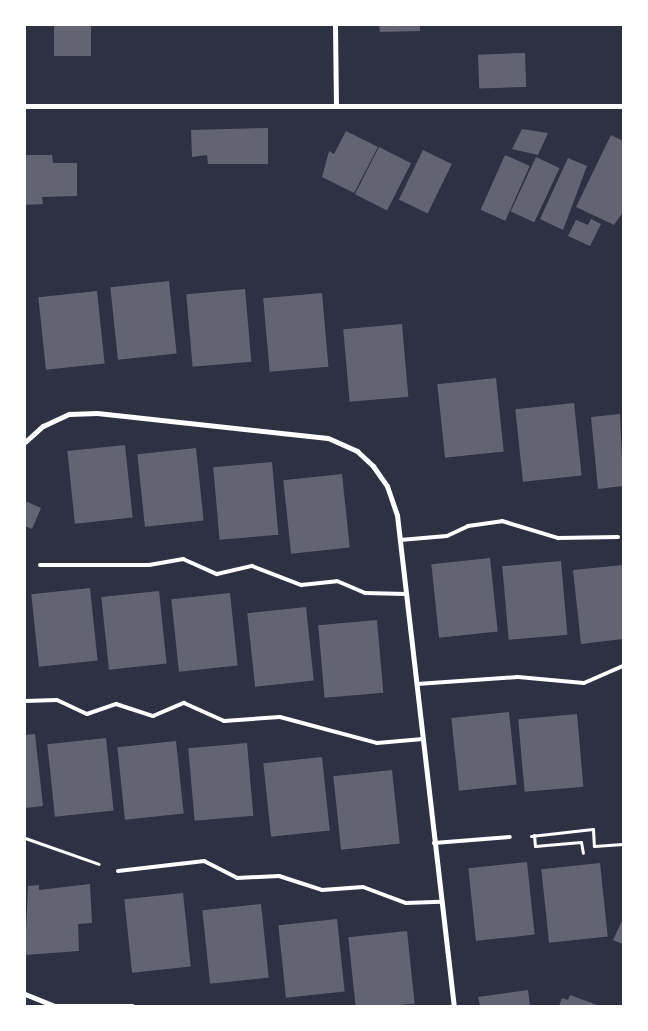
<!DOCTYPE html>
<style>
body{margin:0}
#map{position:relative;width:648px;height:1031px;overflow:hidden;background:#2d3142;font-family:Signika,sans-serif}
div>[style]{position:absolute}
.building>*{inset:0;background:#626471;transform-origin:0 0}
.path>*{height:3px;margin:-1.5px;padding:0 1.5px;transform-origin:1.5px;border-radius:1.5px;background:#fff}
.service>*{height:4px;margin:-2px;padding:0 2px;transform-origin:2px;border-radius:2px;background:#fff}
.minor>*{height:5px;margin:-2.5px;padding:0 2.5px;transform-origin:2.5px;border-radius:2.5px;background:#fff}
span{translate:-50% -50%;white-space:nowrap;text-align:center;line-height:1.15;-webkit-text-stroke:5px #fff;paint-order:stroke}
.frame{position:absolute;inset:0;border:26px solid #fff;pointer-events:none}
</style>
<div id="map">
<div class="building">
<div style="left:54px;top:25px;width:37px;height:31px"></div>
<div style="clip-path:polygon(379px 25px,420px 25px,420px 31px,380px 32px)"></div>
<div style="left:525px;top:53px;width:34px;height:47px;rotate:88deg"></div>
<div style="clip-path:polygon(268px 128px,268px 164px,208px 164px,207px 155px,192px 157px,191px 130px)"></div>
<div style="clip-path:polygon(522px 129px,548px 133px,538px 155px,512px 149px)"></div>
<div style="clip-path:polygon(346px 131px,378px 147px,354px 193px,322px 177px,329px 151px,334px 154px)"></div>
<div style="clip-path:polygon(611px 135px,623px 141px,623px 212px,614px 225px,576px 207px)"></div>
<div style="left:379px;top:147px;width:36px;height:53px;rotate:27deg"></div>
<div style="left:423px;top:150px;width:32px;height:55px;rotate:26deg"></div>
<div style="clip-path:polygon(25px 155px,52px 155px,53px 163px,77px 163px,77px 196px,42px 197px,43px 204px,25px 205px)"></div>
<div style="left:505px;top:155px;width:27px;height:60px;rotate:24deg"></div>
<div style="left:536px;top:157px;width:26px;height:60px;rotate:25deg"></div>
<div style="clip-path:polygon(568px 158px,587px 166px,563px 230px,540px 219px)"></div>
<div style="clip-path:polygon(591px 219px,601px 224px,590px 246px,568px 236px,576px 220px,588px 225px)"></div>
<div style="left:169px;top:281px;width:73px;height:59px;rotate:84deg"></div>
<div style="left:245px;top:289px;width:73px;height:59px;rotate:85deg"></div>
<div style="left:97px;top:291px;width:73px;height:59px;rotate:84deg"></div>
<div style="left:322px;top:293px;width:74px;height:59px;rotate:85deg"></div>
<div style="left:402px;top:324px;width:73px;height:59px;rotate:85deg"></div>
<div style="left:496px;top:378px;width:74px;height:59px;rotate:84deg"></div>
<div style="left:574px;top:403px;width:73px;height:59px;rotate:84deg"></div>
<div style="clip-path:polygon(620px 414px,623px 486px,598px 489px,591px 417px)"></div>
<div style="left:125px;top:445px;width:73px;height:58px;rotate:84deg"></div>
<div style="left:196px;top:448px;width:73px;height:59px;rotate:84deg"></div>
<div style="left:272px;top:462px;width:73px;height:59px;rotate:85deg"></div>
<div style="left:342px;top:474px;width:74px;height:59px;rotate:84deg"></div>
<div style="clip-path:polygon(25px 501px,41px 508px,32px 529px,25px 526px)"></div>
<div style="left:490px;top:558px;width:74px;height:59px;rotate:84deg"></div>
<div style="left:561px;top:561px;width:74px;height:59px;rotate:85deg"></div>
<div style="clip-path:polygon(623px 565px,623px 639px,581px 644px,573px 570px)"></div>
<div style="left:90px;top:588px;width:73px;height:59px;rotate:84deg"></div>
<div style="left:159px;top:591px;width:73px;height:58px;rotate:84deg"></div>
<div style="left:230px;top:593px;width:73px;height:59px;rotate:84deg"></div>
<div style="left:306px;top:607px;width:74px;height:59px;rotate:84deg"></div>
<div style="left:377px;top:620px;width:73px;height:59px;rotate:85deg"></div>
<div style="left:509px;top:712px;width:73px;height:58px;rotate:84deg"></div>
<div style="left:577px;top:714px;width:73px;height:59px;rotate:85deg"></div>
<div style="clip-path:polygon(35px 734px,43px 806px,25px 808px,25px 735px)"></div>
<div style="left:106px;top:738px;width:73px;height:59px;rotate:84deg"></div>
<div style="left:176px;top:741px;width:73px;height:59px;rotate:84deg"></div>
<div style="left:247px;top:743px;width:73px;height:59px;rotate:85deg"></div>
<div style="left:322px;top:757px;width:74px;height:59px;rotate:84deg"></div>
<div style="left:392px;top:770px;width:74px;height:59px;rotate:84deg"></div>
<div style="left:527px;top:862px;width:73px;height:59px;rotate:84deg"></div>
<div style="left:600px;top:863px;width:74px;height:59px;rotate:84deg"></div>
<div style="clip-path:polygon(90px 884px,92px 923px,78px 924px,79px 951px,25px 955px,28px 886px,39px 885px,39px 890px)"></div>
<div style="left:183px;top:893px;width:74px;height:59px;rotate:84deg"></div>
<div style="left:261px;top:904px;width:74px;height:59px;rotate:84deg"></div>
<div style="left:337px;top:919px;width:73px;height:59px;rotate:84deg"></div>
<div style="clip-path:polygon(623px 919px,623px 944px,613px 940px)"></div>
<div style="left:407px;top:931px;width:73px;height:59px;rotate:84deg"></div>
<div style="clip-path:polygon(528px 990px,530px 1006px,480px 1006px,478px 997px)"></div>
<div style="clip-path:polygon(570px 995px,600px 1006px,559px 1006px,562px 998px,568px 1000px)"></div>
</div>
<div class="path">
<div style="left:534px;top:835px;width:11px;rotate:85deg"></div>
<div style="left:535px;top:846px;width:46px;rotate:-5deg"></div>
<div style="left:581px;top:842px;width:11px;rotate:80deg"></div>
<div style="left:531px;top:836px;width:62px;rotate:-6.4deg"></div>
<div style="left:593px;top:829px;width:17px;rotate:87deg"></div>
<div style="left:594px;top:846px;width:29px;rotate:-4deg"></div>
<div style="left:25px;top:838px;width:78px;rotate:19.4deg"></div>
</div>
<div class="service">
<div style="left:400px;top:540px;width:47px;rotate:-4.9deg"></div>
<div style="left:447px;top:536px;width:23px;rotate:-25deg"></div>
<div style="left:468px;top:526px;width:34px;rotate:-8deg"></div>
<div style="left:502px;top:521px;width:59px;rotate:16.9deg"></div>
<div style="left:558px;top:538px;width:60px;rotate:-1deg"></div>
<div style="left:40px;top:565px;width:109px"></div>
<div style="left:149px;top:565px;width:35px;rotate:-10deg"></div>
<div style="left:183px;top:559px;width:37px;rotate:24deg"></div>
<div style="left:217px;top:574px;width:36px;rotate:-13deg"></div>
<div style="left:252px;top:566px;width:53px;rotate:21.2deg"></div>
<div style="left:301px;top:585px;width:36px;rotate:-6deg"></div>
<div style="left:337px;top:581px;width:30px;rotate:23deg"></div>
<div style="left:365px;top:593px;width:41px;rotate:1.4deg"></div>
<div style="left:417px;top:684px;width:101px;rotate:-4deg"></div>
<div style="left:518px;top:677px;width:66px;rotate:5.2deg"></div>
<div style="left:584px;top:683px;width:43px;rotate:-23.6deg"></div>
<div style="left:25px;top:701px;width:32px;rotate:-2deg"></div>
<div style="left:57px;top:700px;width:33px;rotate:25deg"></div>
<div style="left:87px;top:714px;width:31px;rotate:-19deg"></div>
<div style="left:116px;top:704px;width:39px;rotate:18deg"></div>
<div style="left:153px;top:716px;width:34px;rotate:-23deg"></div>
<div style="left:184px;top:703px;width:44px;rotate:24.2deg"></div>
<div style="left:224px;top:721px;width:56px;rotate:-4.1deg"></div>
<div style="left:280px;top:717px;width:100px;rotate:15deg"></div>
<div style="left:377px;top:743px;width:46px;rotate:-5deg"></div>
<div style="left:434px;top:843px;width:76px;rotate:-4.5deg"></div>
<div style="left:118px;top:871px;width:87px;rotate:-6.6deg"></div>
<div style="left:204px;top:861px;width:37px;rotate:27deg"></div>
<div style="left:237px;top:878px;width:42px;rotate:-2.7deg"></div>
<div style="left:279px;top:876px;width:45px;rotate:18deg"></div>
<div style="left:322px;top:890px;width:41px;rotate:-4.2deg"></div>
<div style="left:363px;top:887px;width:46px;rotate:20.4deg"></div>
<div style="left:406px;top:903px;width:35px;rotate:-2deg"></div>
</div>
<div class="minor">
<div style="left:335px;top:25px;width:80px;rotate:89.3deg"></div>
<div style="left:25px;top:106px;width:598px"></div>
<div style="left:25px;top:442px;width:24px;rotate:-42deg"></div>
<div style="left:43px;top:426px;width:29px;rotate:-25deg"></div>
<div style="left:69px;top:414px;width:28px;rotate:-2deg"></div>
<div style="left:97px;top:413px;width:232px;rotate:6.2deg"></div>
<div style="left:328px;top:438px;width:32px;rotate:24deg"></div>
<div style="left:357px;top:451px;width:22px;rotate:43deg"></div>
<div style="left:373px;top:466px;width:24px;rotate:55deg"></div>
<div style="left:387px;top:486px;width:31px;rotate:71deg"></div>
<div style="left:397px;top:515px;width:494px;rotate:83.4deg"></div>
<div style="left:25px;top:994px;width:32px;rotate:22deg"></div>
<div style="left:55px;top:1006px;width:77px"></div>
</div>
<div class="frame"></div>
</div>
